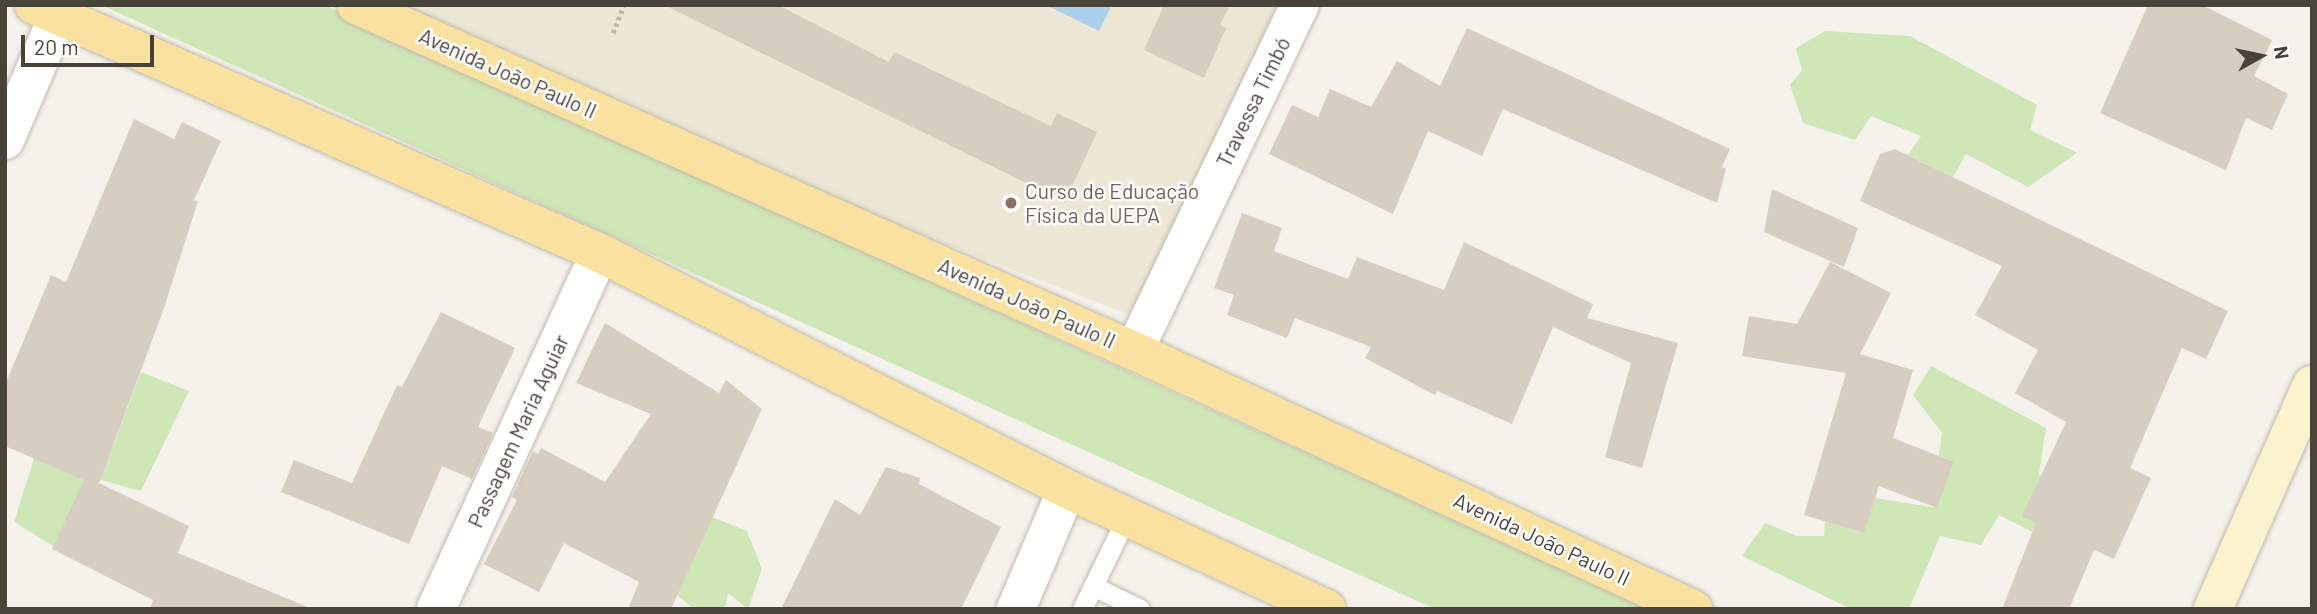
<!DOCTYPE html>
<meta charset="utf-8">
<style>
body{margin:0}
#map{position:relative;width:2317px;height:614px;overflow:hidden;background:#f4f2eb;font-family:Barlow,sans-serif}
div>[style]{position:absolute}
.education>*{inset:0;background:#ede7d5}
.green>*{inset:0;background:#cfe6b6}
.water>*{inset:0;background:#abd0ed}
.building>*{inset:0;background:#d6cec0}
.path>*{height:4.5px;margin-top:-2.25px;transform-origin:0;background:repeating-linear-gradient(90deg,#c1b69f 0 3.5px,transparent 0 7px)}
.roads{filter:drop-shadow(0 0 2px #c0baad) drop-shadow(0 0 2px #c0baad)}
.lane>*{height:19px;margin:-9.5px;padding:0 9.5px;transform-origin:9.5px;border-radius:9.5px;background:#fff}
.street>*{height:38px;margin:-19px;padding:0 19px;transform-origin:19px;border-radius:19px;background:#fff}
.secondary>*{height:38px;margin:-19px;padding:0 19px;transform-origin:19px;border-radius:19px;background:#fcf2cd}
.primary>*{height:38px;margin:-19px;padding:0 19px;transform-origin:19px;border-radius:19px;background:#f9e29f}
.dots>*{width:19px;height:19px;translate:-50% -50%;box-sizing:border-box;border:4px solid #fff;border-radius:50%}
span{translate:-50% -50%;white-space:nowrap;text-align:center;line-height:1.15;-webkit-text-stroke:5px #fff;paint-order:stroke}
.street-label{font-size:21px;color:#484339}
.education-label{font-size:21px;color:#785e54}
.left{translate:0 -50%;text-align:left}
.frame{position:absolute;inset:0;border:7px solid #484339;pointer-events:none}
.north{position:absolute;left:2226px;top:21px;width:70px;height:70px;-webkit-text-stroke:5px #fff;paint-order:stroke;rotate:81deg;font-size:19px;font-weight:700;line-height:28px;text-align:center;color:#484339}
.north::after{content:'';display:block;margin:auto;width:24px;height:32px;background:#484339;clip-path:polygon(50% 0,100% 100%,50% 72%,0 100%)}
.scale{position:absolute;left:21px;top:35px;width:133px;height:32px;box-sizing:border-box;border:4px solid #484339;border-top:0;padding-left:9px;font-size:21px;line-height:24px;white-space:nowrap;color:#484339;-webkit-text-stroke:5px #fff;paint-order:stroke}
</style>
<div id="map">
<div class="education">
<div style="clip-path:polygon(356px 5px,1278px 5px,1130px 315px,548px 91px)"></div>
</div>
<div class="green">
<div style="clip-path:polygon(101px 5px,324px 5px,1648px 609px,1435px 609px)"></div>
<div style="clip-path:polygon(1825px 31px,1910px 36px,2037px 105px,2030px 130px,2077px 153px,2028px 187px,1966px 154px,1953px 177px,1908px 155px,1921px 136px,1871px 116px,1855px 140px,1803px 123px,1790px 85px,1802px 70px,1796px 48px)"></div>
<div style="clip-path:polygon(1931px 366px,2046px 428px,2039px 474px,2065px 500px,2048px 540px,1999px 515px,1981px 545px,1940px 536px,1909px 609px,1851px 609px,1742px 556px,1765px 523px,1797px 536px,1824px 536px,1825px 521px,1863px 533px,1875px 498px,1937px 508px,1954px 462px,1939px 456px,1942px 433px,1913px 395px)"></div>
<div style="clip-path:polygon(141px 372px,189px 391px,141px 491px,86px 476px,60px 550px,14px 522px,34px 458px,112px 449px)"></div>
<div style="clip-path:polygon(712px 517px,747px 531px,762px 569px,748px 609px,728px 593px,725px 609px,694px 609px,677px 595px)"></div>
</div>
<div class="water">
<div style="clip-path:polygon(1046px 5px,1112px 5px,1099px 31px)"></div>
</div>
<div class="building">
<div style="clip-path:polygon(664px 5px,778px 5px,889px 62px,894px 52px,1051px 126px,1057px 113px,1097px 132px,1065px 202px)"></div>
<div style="clip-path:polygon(1164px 5px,1230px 5px,1220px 25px,1226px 28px,1204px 78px,1144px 50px)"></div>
<div style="clip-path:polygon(2148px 5px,2202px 5px,2272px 40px,2254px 76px,2288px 94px,2272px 130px,2246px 118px,2226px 170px,2100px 113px)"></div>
<div style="clip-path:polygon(1467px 28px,1730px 149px,1722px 167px,1726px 169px,1717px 203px,1503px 109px,1482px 156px,1428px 131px,1393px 214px,1269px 154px,1292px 105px,1318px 117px,1330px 89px,1371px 107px,1397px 61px,1440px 86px)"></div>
<div style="clip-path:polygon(134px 119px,174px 139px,182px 122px,221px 141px,194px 200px,198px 201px,163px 311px,99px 483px,189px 526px,178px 553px,312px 609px,150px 609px,153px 600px,52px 549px,84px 480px,5px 446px,5px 385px,51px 275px,66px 282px)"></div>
<div style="clip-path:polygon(1895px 149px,2228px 311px,2206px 359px,2182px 348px,2130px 468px,2151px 478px,2114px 559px,2094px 550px,2069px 609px,2002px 609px,2036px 523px,2022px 516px,2066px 422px,2015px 393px,2038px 350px,1975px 315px,2002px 266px,1860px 201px,1880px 154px)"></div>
<div style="clip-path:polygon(1772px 189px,1858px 228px,1844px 267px,1764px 232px)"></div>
<div style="clip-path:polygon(1242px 213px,1282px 228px,1274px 251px,1348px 279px,1357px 257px,1444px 290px,1464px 242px,1593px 304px,1587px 318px,1678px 343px,1642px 468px,1605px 457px,1631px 363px,1553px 327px,1512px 424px,1437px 391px,1435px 395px,1365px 358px,1371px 347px,1295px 318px,1287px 338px,1227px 315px,1234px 295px,1214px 288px)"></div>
<div style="clip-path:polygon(1830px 262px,1891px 293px,1860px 354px,1913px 370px,1893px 438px,1954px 462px,1937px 508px,1879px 486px,1864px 533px,1804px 515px,1846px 373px,1742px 356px,1749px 316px,1797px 324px)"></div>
<div style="clip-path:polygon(441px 312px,515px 348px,478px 427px,493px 433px,472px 479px,442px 466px,409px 544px,281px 492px,294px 460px,352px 483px,397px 385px,402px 387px)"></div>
<div style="clip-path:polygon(605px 323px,719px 393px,726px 380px,762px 409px,671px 609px,628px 609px,639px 582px,564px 543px,539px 592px,484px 564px,517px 500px,512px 497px,533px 451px,538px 454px,541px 448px,605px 482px,651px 414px,576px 383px)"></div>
<div style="clip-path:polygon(886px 467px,920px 478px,919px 484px,1001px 527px,961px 609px,781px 609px,835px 499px,860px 515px)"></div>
</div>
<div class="path">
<div style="left:613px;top:33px;width:30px;rotate:-69deg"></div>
</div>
<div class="roads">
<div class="lane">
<div style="left:1093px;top:586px;width:52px;rotate:26.1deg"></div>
<div style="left:1082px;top:609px;width:103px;rotate:-64.2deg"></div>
</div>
<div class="street">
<div style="left:5px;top:140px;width:135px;rotate:-66.9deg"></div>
<div style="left:1134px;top:351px;width:384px;rotate:-64.4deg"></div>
<div style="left:436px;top:609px;width:392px;rotate:-65.3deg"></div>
<div style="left:1016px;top:609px;width:130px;rotate:-67deg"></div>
</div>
<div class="secondary">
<div style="left:2213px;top:609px;width:245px;rotate:-66.2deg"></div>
</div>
<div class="primary">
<div style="left:34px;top:5px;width:618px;rotate:23.66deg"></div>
<div style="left:600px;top:253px;width:523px;rotate:26.81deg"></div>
<div style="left:1067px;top:489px;width:286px;rotate:24.8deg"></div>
<div style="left:356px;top:5px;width:851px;rotate:23.98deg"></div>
<div style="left:1134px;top:351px;width:616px;rotate:24.78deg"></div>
</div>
</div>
<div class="dots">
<div style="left:1011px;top:203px;background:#8d6e63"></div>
</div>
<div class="street-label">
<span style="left:508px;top:73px;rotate:24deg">Avenida João Paulo II</span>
<span style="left:1253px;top:102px;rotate:-64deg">Travessa Timbó</span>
<span style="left:1027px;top:303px;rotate:24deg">Avenida João Paulo II</span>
<span style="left:518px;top:431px;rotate:-65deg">Passagem Maria Aguiar</span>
<span style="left:1542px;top:539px;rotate:25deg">Avenida João Paulo II</span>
</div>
<div class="education-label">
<span class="left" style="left:1025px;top:203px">Curso de Educação<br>Física da UEPA</span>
</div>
<div class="frame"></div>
<div class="north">N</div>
<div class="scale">20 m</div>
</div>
